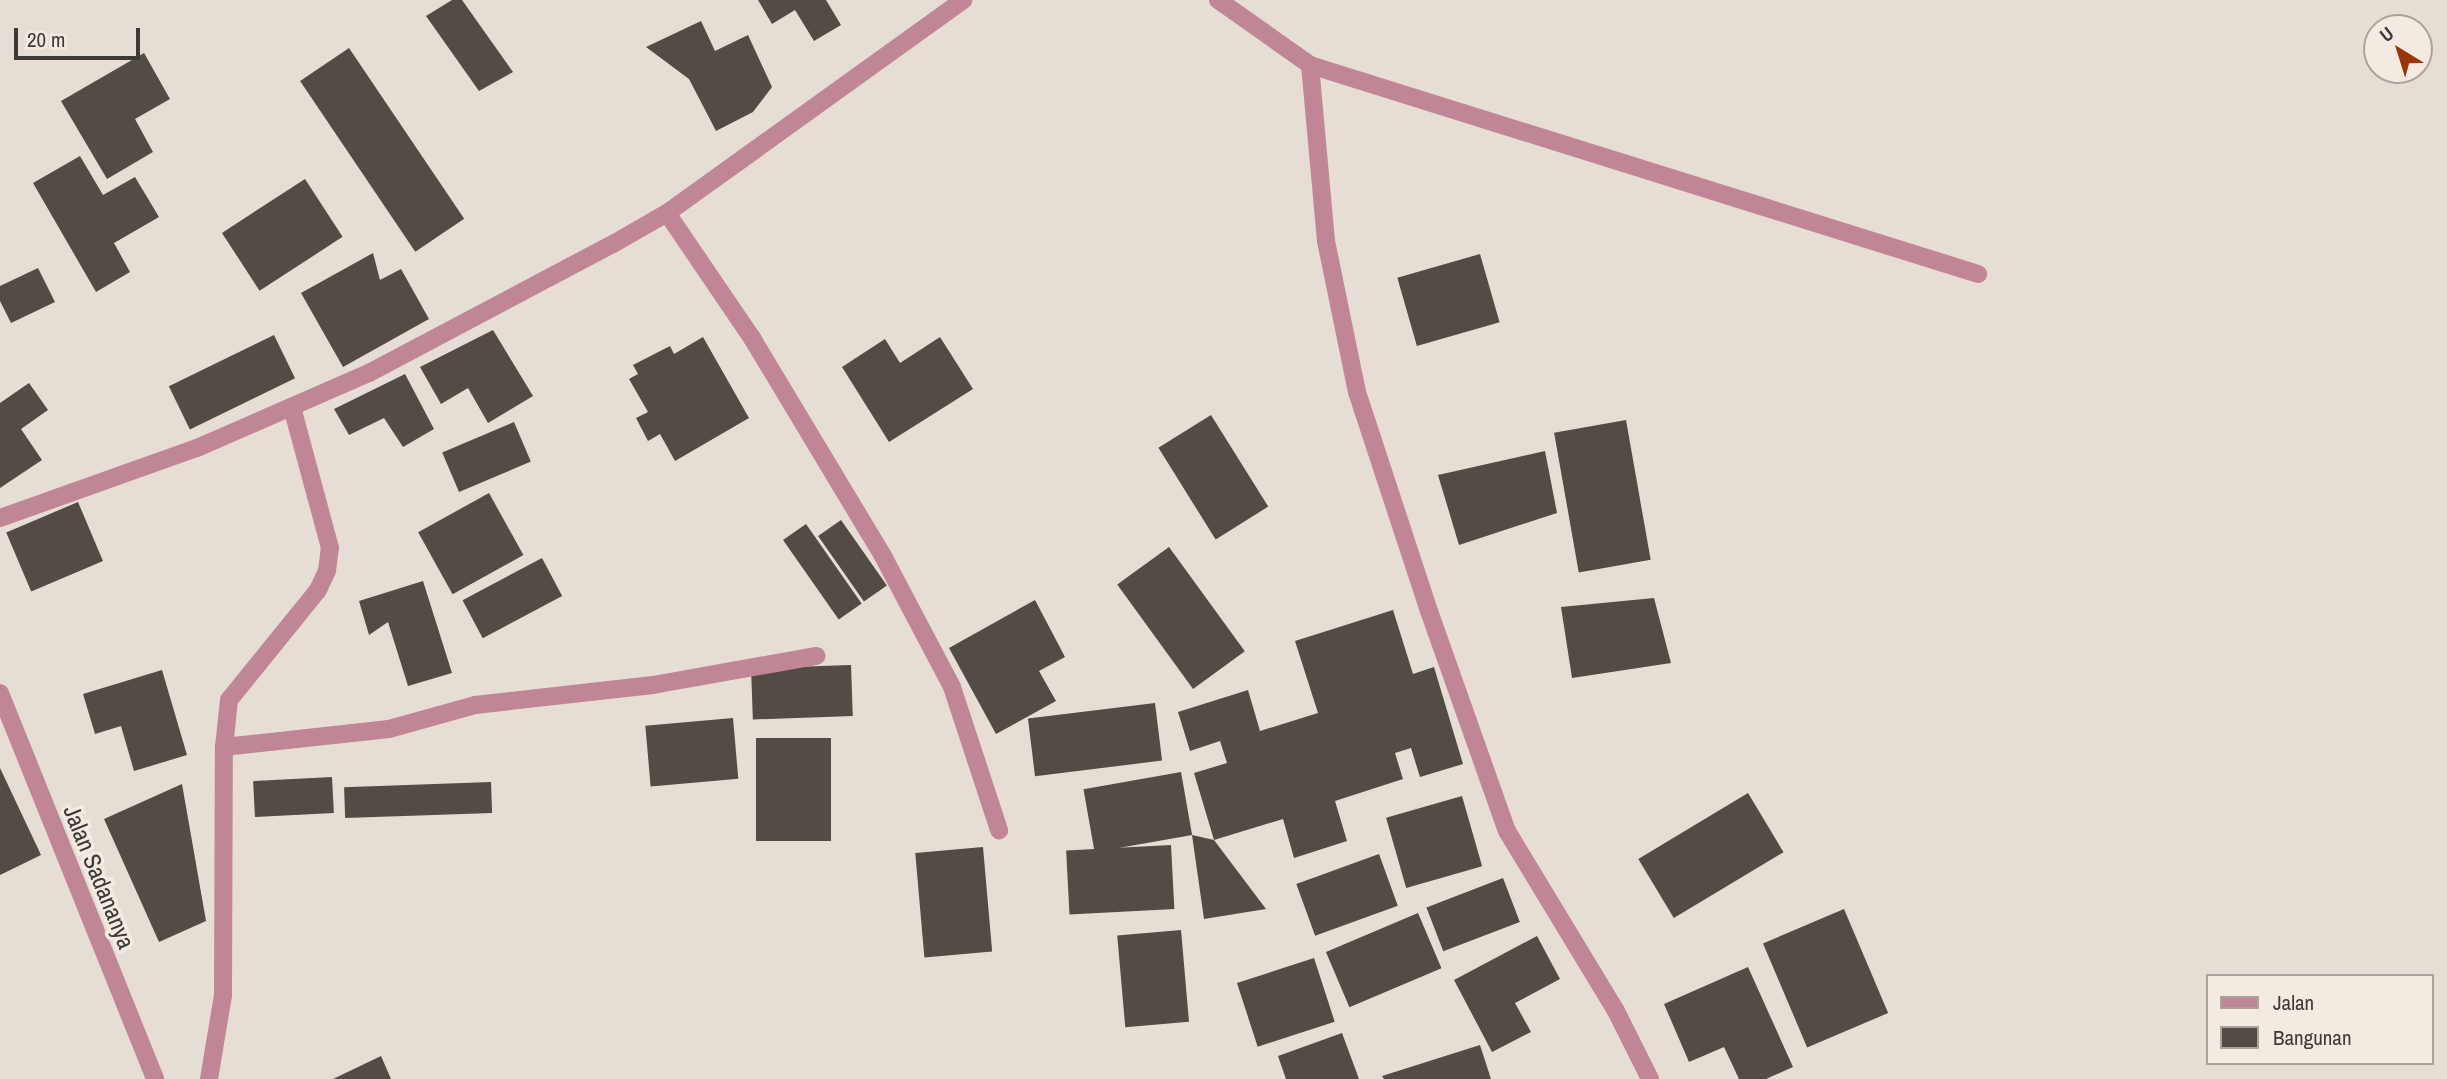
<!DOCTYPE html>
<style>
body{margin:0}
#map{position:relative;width:2447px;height:1079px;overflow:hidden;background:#e6ddd4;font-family:"Archivo Narrow",sans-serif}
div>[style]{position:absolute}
.building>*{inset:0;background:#534c44;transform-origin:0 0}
.minor>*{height:18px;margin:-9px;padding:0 9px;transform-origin:9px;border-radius:9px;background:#c08696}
span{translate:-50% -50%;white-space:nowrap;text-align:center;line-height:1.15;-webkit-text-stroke:7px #f3eae1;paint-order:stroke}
.street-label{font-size:24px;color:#3d3936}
.legend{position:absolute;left:2206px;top:974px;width:228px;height:91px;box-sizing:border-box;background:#f3eae1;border:2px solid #aaa39d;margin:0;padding:9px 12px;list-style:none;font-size:21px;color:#3d3936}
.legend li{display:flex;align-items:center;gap:14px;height:35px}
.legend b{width:35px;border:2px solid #aaa39d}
.north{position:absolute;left:2363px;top:14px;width:70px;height:70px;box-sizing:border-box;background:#f3eae1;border:2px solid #aaa39d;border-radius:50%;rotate:322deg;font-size:19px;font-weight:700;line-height:28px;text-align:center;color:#3d3936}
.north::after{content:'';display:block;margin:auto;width:24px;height:32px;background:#9b350b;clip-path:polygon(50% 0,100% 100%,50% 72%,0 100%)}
.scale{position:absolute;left:14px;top:28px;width:126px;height:32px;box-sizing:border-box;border:4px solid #3d3936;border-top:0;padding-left:9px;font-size:21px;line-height:24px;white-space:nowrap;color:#3d3936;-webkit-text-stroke:5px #f3eae1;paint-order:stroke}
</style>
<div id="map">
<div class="building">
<div style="clip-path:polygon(452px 0,462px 0,513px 72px,479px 91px,426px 16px)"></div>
<div style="clip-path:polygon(758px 0,826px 0,841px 25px,814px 41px,795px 10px,772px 24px)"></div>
<div style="clip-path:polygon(701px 21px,715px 51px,748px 35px,772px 87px,753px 112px,716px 131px,689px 79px,646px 47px)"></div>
<div style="left:349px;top:48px;width:206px;height:59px;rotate:56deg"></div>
<div style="clip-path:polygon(144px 53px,170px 99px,135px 119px,153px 152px,107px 179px,61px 101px)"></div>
<div style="clip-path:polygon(80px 156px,103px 195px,135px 177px,159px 217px,114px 243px,130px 272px,96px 292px,33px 183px)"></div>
<div style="left:305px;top:179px;width:69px;height:99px;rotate:57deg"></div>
<div style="clip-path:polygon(373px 253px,380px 280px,401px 269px,429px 319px,343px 367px,301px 293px)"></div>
<div style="left:1480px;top:254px;width:71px;height:86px;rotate:74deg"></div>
<div style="clip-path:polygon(38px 268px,55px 302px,11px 323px,0 301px,0 286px)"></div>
<div style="clip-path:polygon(493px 330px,533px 396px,488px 423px,468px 388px,441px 404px,420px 367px)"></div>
<div style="left:274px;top:335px;width:48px;height:117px;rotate:64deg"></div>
<div style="clip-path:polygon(703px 337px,749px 418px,675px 461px,660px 434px,648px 441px,636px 418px,648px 412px,629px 379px,638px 374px,633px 365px,670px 346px,674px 354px)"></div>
<div style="clip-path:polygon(940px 337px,973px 389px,889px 442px,842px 367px,885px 339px,900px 363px)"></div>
<div style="clip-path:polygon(405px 374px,434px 429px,403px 447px,384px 418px,349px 435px,334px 409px)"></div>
<div style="clip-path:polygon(29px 383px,48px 410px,21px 429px,42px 460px,0 488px,0 403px)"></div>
<div style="left:1211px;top:415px;width:108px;height:62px;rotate:58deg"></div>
<div style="left:1626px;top:420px;width:142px;height:73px;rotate:80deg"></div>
<div style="left:514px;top:422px;width:43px;height:78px;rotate:67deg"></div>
<div style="clip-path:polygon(1545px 451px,1557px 513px,1459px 545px,1438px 475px)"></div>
<div style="left:489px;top:493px;width:71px;height:81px;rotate:61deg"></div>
<div style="left:78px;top:502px;width:64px;height:78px;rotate:67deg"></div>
<div style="left:841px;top:520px;width:80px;height:28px;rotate:55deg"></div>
<div style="left:806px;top:524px;width:97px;height:28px;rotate:55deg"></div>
<div style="left:1169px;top:547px;width:129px;height:64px;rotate:54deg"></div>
<div style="left:542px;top:558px;width:43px;height:90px;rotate:62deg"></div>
<div style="clip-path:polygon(423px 581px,452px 673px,408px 686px,388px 622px,369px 635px,359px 601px)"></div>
<div style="clip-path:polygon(1654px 598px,1671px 663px,1572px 678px,1561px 607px)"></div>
<div style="clip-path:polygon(1035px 600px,1065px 657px,1039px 671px,1056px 701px,996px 734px,949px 648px)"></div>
<div style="clip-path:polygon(1393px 610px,1413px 674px,1434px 667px,1463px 764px,1420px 777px,1411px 748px,1395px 753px,1403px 779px,1335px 801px,1347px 841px,1294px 858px,1283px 819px,1214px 840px,1194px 773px,1227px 763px,1220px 741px,1190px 751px,1178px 712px,1248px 690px,1260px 731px,1318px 713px,1295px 641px)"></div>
<div style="left:851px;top:665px;width:51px;height:100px;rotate:88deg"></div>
<div style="clip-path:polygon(162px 670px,187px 755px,134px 771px,121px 726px,95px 734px,83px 694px)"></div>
<div style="left:1155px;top:703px;width:58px;height:128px;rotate:83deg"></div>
<div style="left:733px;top:718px;width:61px;height:88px;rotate:85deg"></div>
<div style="left:756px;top:738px;width:75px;height:103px"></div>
<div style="clip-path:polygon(0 768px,41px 855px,0 875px)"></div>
<div style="left:1181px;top:772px;width:64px;height:99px;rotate:80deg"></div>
<div style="left:332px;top:777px;width:36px;height:79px;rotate:87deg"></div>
<div style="left:491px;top:782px;width:31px;height:147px;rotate:88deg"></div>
<div style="clip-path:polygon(182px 784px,206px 921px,159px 942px,104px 819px)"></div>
<div style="left:1748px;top:793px;width:69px;height:128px;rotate:59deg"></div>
<div style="left:1462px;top:796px;width:73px;height:79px;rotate:74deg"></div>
<div style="clip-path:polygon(1192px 835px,1214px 840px,1266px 909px,1204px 919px)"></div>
<div style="left:1171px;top:845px;width:64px;height:105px;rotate:87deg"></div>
<div style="left:983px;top:847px;width:105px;height:68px;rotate:85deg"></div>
<div style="left:1379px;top:854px;width:55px;height:88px;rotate:70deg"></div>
<div style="left:1503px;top:878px;width:47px;height:82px;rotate:69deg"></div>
<div style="left:1844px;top:909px;width:113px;height:88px;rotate:67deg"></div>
<div style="left:1418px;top:913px;width:60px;height:100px;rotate:67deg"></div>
<div style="left:1181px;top:930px;width:92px;height:64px;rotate:85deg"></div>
<div style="clip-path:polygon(1537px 936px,1560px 979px,1515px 1003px,1531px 1032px,1492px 1052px,1454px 980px)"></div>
<div style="left:1314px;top:958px;width:67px;height:81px;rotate:72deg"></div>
<div style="clip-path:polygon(1748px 967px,1793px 1067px,1766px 1079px,1739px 1079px,1724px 1047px,1689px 1062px,1664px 1004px)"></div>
<div style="clip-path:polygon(1342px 1033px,1359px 1079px,1286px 1079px,1278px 1056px)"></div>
<div style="clip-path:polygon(1480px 1045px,1491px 1079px,1384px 1079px,1382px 1076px)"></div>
<div style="clip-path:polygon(381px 1056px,391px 1079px,333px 1079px)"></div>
</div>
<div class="minor">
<div style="left:1218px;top:0;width:113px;rotate:35.2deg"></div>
<div style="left:1310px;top:65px;width:700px;rotate:17.37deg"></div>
<div style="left:1310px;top:65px;width:177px;rotate:84.8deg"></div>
<div style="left:1326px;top:241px;width:154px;rotate:78.4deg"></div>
<div style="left:1357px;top:392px;width:231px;rotate:71.8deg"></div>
<div style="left:1429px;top:611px;width:233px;rotate:70.5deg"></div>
<div style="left:1507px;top:831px;width:210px;rotate:58.8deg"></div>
<div style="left:1616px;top:1011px;width:76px;rotate:63.4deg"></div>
<div style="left:667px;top:213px;width:151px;rotate:55.8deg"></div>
<div style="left:752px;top:338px;width:254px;rotate:59deg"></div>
<div style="left:883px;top:556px;width:148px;rotate:62.2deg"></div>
<div style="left:952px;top:687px;width:151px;rotate:71.8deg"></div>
<div style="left:0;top:518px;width:209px;rotate:-19.6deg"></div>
<div style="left:197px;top:448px;width:188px;rotate:-23.6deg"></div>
<div style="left:369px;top:373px;width:276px;rotate:-27.9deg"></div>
<div style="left:613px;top:244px;width:62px;rotate:-29.9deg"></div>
<div style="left:667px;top:213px;width:365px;rotate:-35.7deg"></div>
<div style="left:0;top:693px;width:416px;rotate:68.1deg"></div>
<div style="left:224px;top:747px;width:166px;rotate:-6.2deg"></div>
<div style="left:389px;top:729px;width:89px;rotate:-15.6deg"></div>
<div style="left:475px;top:705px;width:179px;rotate:-6.4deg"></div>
<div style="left:653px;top:685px;width:166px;rotate:-10.1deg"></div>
<div style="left:209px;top:1079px;width:85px;rotate:-80.5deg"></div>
<div style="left:223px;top:995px;width:248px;rotate:-89.8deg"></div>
<div style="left:224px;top:747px;width:47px;rotate:-83.9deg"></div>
<div style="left:229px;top:700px;width:141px;rotate:-51deg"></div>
<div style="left:318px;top:590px;width:21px;rotate:-65deg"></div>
<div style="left:327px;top:571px;width:23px;rotate:-83deg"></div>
<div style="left:330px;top:548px;width:146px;rotate:-105.1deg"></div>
</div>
<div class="street-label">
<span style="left:99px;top:877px;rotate:68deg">Jalan Sadananya</span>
</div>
<ul class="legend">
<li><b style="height:9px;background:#c08696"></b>Jalan</li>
<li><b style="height:19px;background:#534c44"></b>Bangunan</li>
</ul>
<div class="north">U</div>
<div class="scale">20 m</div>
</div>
